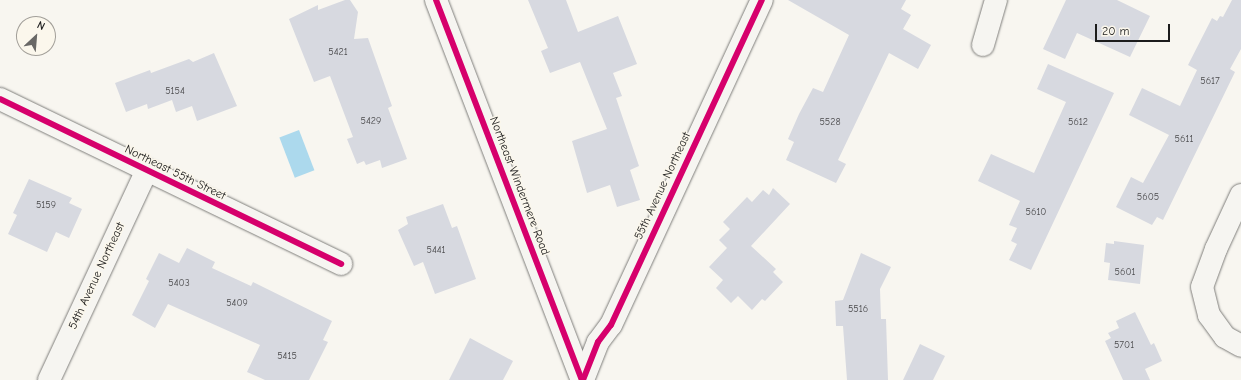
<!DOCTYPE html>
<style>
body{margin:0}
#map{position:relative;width:1241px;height:380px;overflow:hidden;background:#f8f6f0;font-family:"Comic Neue",sans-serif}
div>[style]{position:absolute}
.water>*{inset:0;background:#acd9ed;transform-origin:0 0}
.building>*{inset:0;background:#d7d9e0}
.roads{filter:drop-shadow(0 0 1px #7f7e7b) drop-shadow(0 0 1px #7f7e7b)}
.minor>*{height:22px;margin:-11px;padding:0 11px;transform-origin:11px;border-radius:11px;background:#f6f5f1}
.cycleway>*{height:6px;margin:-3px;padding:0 3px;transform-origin:3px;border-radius:3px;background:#d6006c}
span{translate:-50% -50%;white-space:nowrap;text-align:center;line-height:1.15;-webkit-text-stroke:3px #fbf7ec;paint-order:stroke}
.number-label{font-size:10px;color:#4b4b4d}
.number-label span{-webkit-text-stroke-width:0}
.street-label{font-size:12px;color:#1c1c1c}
.north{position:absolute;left:16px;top:16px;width:40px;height:40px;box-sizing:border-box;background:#fbf7ec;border:1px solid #a29f99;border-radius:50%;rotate:26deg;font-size:11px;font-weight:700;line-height:16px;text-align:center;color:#1c1c1c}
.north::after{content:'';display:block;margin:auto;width:14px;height:18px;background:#696866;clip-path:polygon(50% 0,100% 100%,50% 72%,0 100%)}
.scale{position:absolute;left:1095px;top:24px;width:75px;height:18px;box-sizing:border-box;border:2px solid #1c1c1c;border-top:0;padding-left:5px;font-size:12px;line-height:14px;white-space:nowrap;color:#1c1c1c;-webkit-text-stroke:3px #fbf7ec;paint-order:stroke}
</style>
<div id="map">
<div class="water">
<div style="left:299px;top:130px;width:43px;height:21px;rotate:69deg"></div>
</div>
<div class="building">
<div style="clip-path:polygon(345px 0,350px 0,358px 12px,354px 39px,368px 38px,392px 106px,388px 108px,407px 159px,382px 168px,380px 160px,366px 165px,364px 161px,357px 164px,347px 139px,353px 137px,330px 76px,314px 82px,289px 19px,318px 5px,318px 10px)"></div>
<div style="clip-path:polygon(528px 0,566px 0,578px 32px,618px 16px,637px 64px,613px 73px,622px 96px,616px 98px,639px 166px,630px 170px,640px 200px,617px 207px,610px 185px,587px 193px,572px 141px,607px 129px,580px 62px,550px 73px,541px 51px,548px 48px)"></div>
<div style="clip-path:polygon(788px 0,906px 0,901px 9px,911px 15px,903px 29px,931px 45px,918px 69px,889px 53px,838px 160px,846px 164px,836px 183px,786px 160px,794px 142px,788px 139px,799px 114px,813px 88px,823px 92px,849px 35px)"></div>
<div style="clip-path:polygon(1066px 0,1117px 0,1150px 16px,1130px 57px,1077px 33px,1065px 59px,1043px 49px)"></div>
<div style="clip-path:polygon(1232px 0,1241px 0,1241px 49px,1230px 69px,1235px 72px,1163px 220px,1157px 217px,1152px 225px,1116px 207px,1131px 177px,1143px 183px,1169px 135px,1129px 115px,1142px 88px,1180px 106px,1197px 70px,1188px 65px,1212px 18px,1217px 21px,1220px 16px,1223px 17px)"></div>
<div style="clip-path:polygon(214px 53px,237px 106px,197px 121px,192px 106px,176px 112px,172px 100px,148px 109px,147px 104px,126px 112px,115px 83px,150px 70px,151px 73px,189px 59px,193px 62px)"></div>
<div style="clip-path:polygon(1048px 64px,1114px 93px,1031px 270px,1009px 260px,1017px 244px,1011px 241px,1017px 228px,1009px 225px,1020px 201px,978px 181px,991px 154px,1034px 173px,1066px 102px,1037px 89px)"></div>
<div style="clip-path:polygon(29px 179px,72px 198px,69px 203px,82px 209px,69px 238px,56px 232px,47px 252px,8px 234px,17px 215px,13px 213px)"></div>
<div style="clip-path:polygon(773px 188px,790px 204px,751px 246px,776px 269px,773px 272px,783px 282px,765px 301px,762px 299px,752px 310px,738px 296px,731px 303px,716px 288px,723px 280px,709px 267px,727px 248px,719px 240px,730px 229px,723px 222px,747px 197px,752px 202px,763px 190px,769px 195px)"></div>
<div style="clip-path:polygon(443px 204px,452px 228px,457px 226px,476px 279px,435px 294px,423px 262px,414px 266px,398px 230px,408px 224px,406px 217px)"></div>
<div style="clip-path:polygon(1114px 241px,1144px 245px,1140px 284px,1108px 280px,1110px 263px,1104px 262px,1106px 243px,1114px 244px)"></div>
<div style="clip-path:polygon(187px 248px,215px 262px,212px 268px,251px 286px,253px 282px,332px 321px,323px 340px,328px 342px,309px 380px,265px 380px,247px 372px,260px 345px,168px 304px,155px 328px,132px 315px,149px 281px,146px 279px,159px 253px,179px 263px)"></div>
<div style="clip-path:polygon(861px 253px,891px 267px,880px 289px,881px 319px,886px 319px,888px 380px,847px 380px,843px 326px,836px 326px,835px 301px,843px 300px)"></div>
<div style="clip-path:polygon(1135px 312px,1151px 345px,1154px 343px,1162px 361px,1145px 369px,1150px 380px,1123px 380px,1105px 341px,1111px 338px,1108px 333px,1119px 328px,1116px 321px)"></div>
<div style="clip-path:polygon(470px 338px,513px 361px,503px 380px,449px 380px)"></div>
<div style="clip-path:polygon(920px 344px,945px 356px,933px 380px,903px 380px)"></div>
</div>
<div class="roads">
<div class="minor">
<div style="left:436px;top:0;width:407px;rotate:69deg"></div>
<div style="left:983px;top:45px;width:47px;rotate:-73.9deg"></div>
<div style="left:0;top:99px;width:379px;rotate:25.8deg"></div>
<div style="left:1241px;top:195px;width:60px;rotate:114.8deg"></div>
<div style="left:1216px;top:249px;width:40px;rotate:110.2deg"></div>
<div style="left:1202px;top:287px;width:29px;rotate:76deg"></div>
<div style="left:1209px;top:315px;width:27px;rotate:54deg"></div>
<div style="left:1225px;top:337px;width:18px;rotate:29deg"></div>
<div style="left:49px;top:380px;width:230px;rotate:-65deg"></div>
<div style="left:583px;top:380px;width:41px;rotate:-68.5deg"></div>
<div style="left:598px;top:342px;width:21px;rotate:-53deg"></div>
<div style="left:611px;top:325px;width:358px;rotate:-65.1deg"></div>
</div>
</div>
<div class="cycleway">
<div style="left:436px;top:0;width:407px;rotate:69deg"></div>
<div style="left:0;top:99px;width:379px;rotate:25.8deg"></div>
<div style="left:583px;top:380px;width:41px;rotate:-68.5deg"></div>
<div style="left:598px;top:342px;width:21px;rotate:-53deg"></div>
<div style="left:611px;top:325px;width:358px;rotate:-65.1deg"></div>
</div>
<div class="number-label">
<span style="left:338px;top:53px">5421</span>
<span style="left:1210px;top:82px">5617</span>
<span style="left:175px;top:92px">5154</span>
<span style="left:371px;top:122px">5429</span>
<span style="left:830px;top:123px">5528</span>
<span style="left:1078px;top:123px">5612</span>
<span style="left:1184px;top:140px">5611</span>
<span style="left:1148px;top:198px">5605</span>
<span style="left:46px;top:206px">5159</span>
<span style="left:1036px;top:213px">5610</span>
<span style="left:436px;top:251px">5441</span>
<span style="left:1125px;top:273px">5601</span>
<span style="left:179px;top:284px">5403</span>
<span style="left:237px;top:304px">5409</span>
<span style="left:858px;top:310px">5516</span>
<span style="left:1124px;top:346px">5701</span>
<span style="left:287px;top:357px">5415</span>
</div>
<div class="street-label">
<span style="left:175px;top:173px;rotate:26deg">Northeast 55th Street</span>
<span style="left:519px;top:186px;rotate:69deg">Northeast Windermere Road</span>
<span style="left:663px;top:186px;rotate:-65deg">55th Avenue Northeast</span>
<span style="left:97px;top:276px;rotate:-65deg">54th Avenue Northeast</span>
</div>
<div class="north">N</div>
<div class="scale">20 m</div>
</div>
